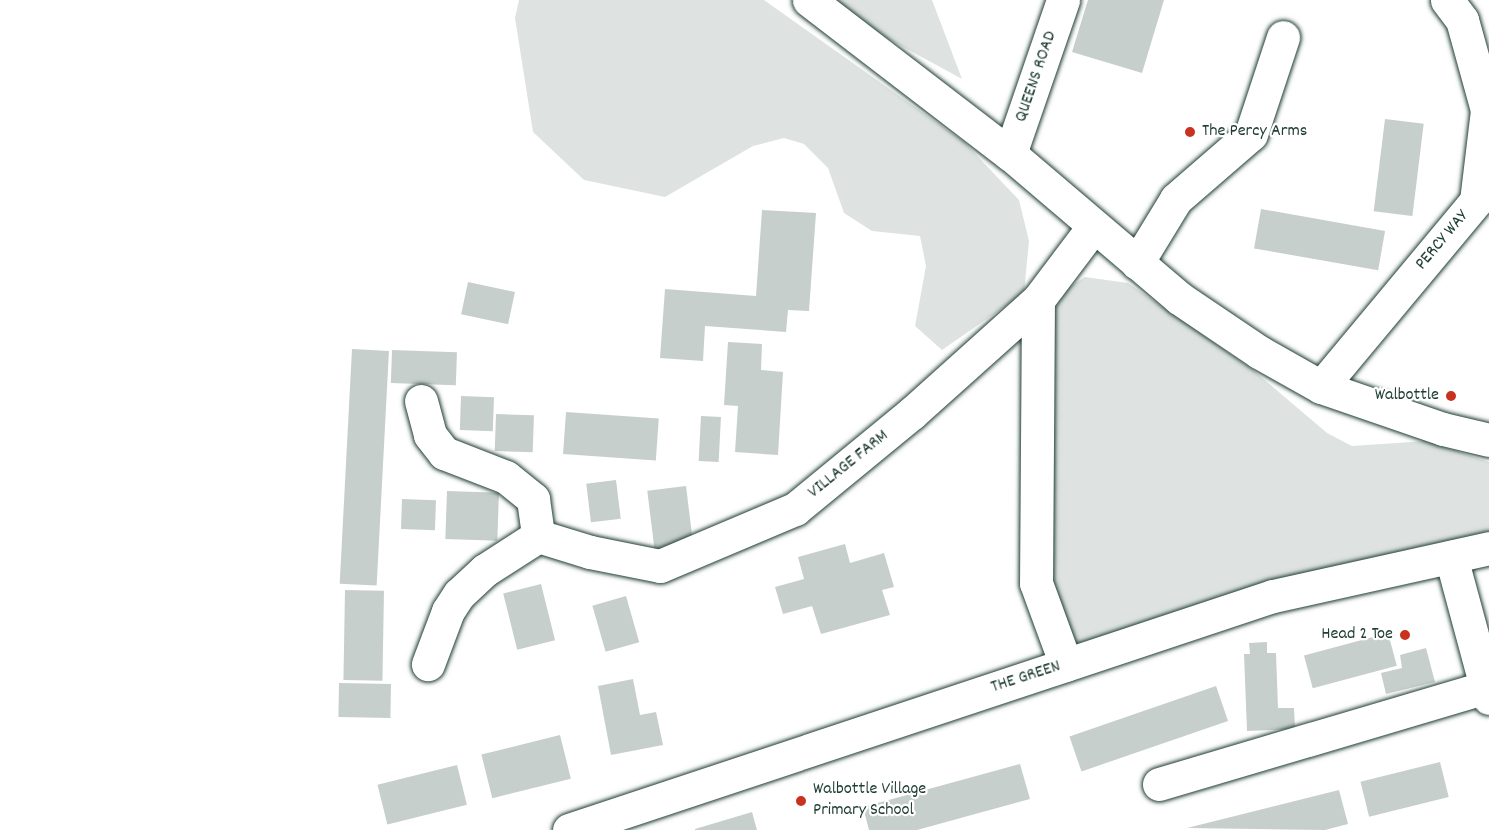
<!DOCTYPE html>
<style>
body{margin:0}
#map{position:relative;width:1489px;height:830px;overflow:hidden;background:#fff;font-family:Dekko,sans-serif}
div>[style]{position:absolute}
.green>*{inset:0;background:#dee3e2}
.building>*{inset:0;background:#c7cfcc;transform-origin:0 0}
.roads{filter:drop-shadow(0 0 2px #1f3d34) drop-shadow(0 0 2px #1f3d34)}
.minor>*{height:33px;margin:-16.5px;padding:0 16.5px;transform-origin:16.5px;border-radius:16.5px;background:#fff}
.dots>*{width:16px;height:16px;translate:-50% -50%;box-sizing:border-box;border:3px solid #fff;border-radius:50%}
span{translate:-50% -50%;white-space:nowrap;text-align:center;line-height:1.15;-webkit-text-stroke:4.5px #fff;paint-order:stroke}
.street-label{font-size:18px;color:#1f3d34}
.poi-label{font-size:18px;color:#1f3d34}
.left{translate:0 -50%;text-align:left}
.right{translate:-100% -50%;text-align:right}
</style>
<div id="map">
<div class="green">
<div style="clip-path:polygon(519px 0,764px 0,964px 142px,1019px 200px,1029px 241px,1024px 293px,942px 350px,915px 326px,926px 266px,920px 236px,872px 231px,844px 213px,828px 168px,804px 144px,784px 138px,753px 146px,665px 197px,584px 180px,533px 132px,515px 18px)"></div>
<div style="clip-path:polygon(835px 0,932px 0,962px 79px,885px 37px)"></div>
<div style="clip-path:polygon(1085px 277px,1128px 283px,1253px 370px,1327px 433px,1352px 446px,1426px 441px,1489px 462px,1489px 534px,1094px 647px,1074px 641px,1049px 575px,1051px 320px,1062px 292px)"></div>
</div>
<div class="building">
<div style="clip-path:polygon(1088px 0,1164px 0,1142px 73px,1072px 52px)"></div>
<div style="left:1385px;top:119px;width:39px;height:93px;rotate:7deg"></div>
<div style="left:1261px;top:209px;width:126px;height:40px;rotate:10deg"></div>
<div style="clip-path:polygon(762px 210px,816px 213px,809px 311px,788px 310px,786px 332px,705px 326px,703px 361px,660px 358px,665px 289px,756px 296px)"></div>
<div style="left:468px;top:282px;width:48px;height:33px;rotate:12deg"></div>
<div style="clip-path:polygon(728px 342px,762px 344px,761px 370px,783px 372px,778px 455px,735px 452px,738px 406px,724px 405px)"></div>
<div style="left:352px;top:349px;width:37px;height:235px;rotate:3deg"></div>
<div style="left:392px;top:350px;width:65px;height:33px;rotate:2deg"></div>
<div style="left:461px;top:396px;width:33px;height:34px;rotate:2deg"></div>
<div style="left:566px;top:412px;width:93px;height:42px;rotate:4deg"></div>
<div style="left:496px;top:414px;width:38px;height:37px;rotate:2deg"></div>
<div style="left:701px;top:416px;width:20px;height:45px;rotate:3deg"></div>
<div style="left:616px;top:480px;width:39px;height:30px;rotate:83deg"></div>
<div style="left:686px;top:486px;width:61px;height:39px;rotate:83deg"></div>
<div style="left:447px;top:491px;width:52px;height:48px;rotate:2deg"></div>
<div style="left:402px;top:499px;width:34px;height:30px;rotate:2deg"></div>
<div style="clip-path:polygon(845px 544px,850px 563px,884px 553px,894px 587px,882px 590px,890px 615px,821px 634px,812px 606px,783px 614px,775px 587px,804px 579px,798px 557px)"></div>
<div style="left:541px;top:584px;width:58px;height:39px;rotate:76deg"></div>
<div style="left:345px;top:590px;width:39px;height:90px;rotate:1deg"></div>
<div style="left:626px;top:596px;width:48px;height:35px;rotate:74deg"></div>
<div style="left:1388px;top:633px;width:34px;height:87px;rotate:75deg"></div>
<div style="clip-path:polygon(1267px 642px,1267px 653px,1276px 653px,1278px 708px,1294px 708px,1295px 729px,1247px 731px,1244px 654px,1250px 654px,1249px 643px)"></div>
<div style="clip-path:polygon(1426px 648px,1435px 682px,1386px 694px,1381px 673px,1402px 668px,1400px 655px)"></div>
<div style="clip-path:polygon(633px 679px,640px 715px,656px 712px,663px 745px,611px 755px,598px 686px)"></div>
<div style="left:339px;top:683px;width:52px;height:34px;rotate:1deg"></div>
<div style="left:1216px;top:686px;width:37px;height:155px;rotate:71deg"></div>
<div style="left:560px;top:735px;width:45px;height:81px;rotate:76deg"></div>
<div style="left:1440px;top:762px;width:36px;height:82px;rotate:76deg"></div>
<div style="clip-path:polygon(1020px 764px,1030px 799px,917px 830px,869px 830px,863px 807px)"></div>
<div style="left:457px;top:765px;width:41px;height:82px;rotate:76deg"></div>
<div style="clip-path:polygon(1339px 790px,1348px 824px,1325px 830px,1187px 828px)"></div>
<div style="clip-path:polygon(752px 812px,757px 830px,695px 830px,695px 829px)"></div>
</div>
<div class="roads">
<div class="minor">
<div style="left:809px;top:0;width:253px;rotate:37.5deg"></div>
<div style="left:1010px;top:154px;width:222px;rotate:40.4deg"></div>
<div style="left:1179px;top:298px;width:97px;rotate:34deg"></div>
<div style="left:1259px;top:352px;width:71px;rotate:29.4deg"></div>
<div style="left:1321px;top:387px;width:129px;rotate:19deg"></div>
<div style="left:1443px;top:429px;width:47px;rotate:13.4deg"></div>
<div style="left:1010px;top:154px;width:163px;rotate:-71deg"></div>
<div style="left:1137px;top:263px;width:75px;rotate:-58.6deg"></div>
<div style="left:1176px;top:199px;width:99px;rotate:-40.9deg"></div>
<div style="left:1251px;top:134px;width:102px;rotate:-71.7deg"></div>
<div style="left:1038px;top:300px;width:283px;rotate:90.4deg"></div>
<div style="left:1036px;top:583px;width:87px;rotate:69.9deg"></div>
<div style="left:1321px;top:387px;width:242px;rotate:-50.2deg"></div>
<div style="left:1476px;top:201px;width:92px;rotate:-83.1deg"></div>
<div style="left:1487px;top:110px;width:93px;rotate:-105.5deg"></div>
<div style="left:1462px;top:20px;width:25px;rotate:-127deg"></div>
<div style="left:421px;top:401px;width:35px;rotate:75deg"></div>
<div style="left:430px;top:435px;width:23px;rotate:52deg"></div>
<div style="left:444px;top:453px;width:66px;rotate:21.2deg"></div>
<div style="left:506px;top:477px;width:35px;rotate:39deg"></div>
<div style="left:533px;top:499px;width:37px;rotate:82deg"></div>
<div style="left:538px;top:536px;width:63px;rotate:147.3deg"></div>
<div style="left:485px;top:570px;width:35px;rotate:137deg"></div>
<div style="left:459px;top:594px;width:20px;rotate:123deg"></div>
<div style="left:448px;top:611px;width:57px;rotate:110.7deg"></div>
<div style="left:538px;top:536px;width:54px;rotate:17.1deg"></div>
<div style="left:590px;top:552px;width:71px;rotate:11.3deg"></div>
<div style="left:660px;top:566px;width:147px;rotate:-22.9deg"></div>
<div style="left:795px;top:509px;width:151px;rotate:-39.4deg"></div>
<div style="left:912px;top:413px;width:169px;rotate:-41.9deg"></div>
<div style="left:1038px;top:300px;width:91px;rotate:-53deg"></div>
<div style="left:1451px;top:557px;width:146px;rotate:74.9deg"></div>
<div style="left:1159px;top:784px;width:338px;rotate:-16.5deg"></div>
<div style="left:569px;top:830px;width:742px;rotate:-18.39deg"></div>
<div style="left:1273px;top:596px;width:221px;rotate:-12.5deg"></div>
</div>
</div>
<div class="dots">
<div style="left:1190px;top:132px;background:#c8321e"></div>
<div style="left:1451px;top:396px;background:#c8321e"></div>
<div style="left:1405px;top:635px;background:#c8321e"></div>
<div style="left:801px;top:801px;background:#c8321e"></div>
</div>
<div class="street-label">
<span style="left:1037px;top:77px;rotate:-71deg">QUEENS ROAD</span>
<span style="left:1443px;top:241px;rotate:-50deg">PERCY WAY</span>
<span style="left:849px;top:465px;rotate:-39deg">VILLAGE FARM</span>
<span style="left:1026px;top:678px;rotate:-18deg">THE GREEN</span>
</div>
<div class="poi-label">
<span class="left" style="left:1202px;top:132px">The Percy Arms</span>
<span class="right" style="left:1439px;top:396px">Walbottle</span>
<span class="right" style="left:1393px;top:635px">Head 2 Toe</span>
<span class="left" style="left:813px;top:801px">Walbottle Village<br>Primary School</span>
</div>
</div>
